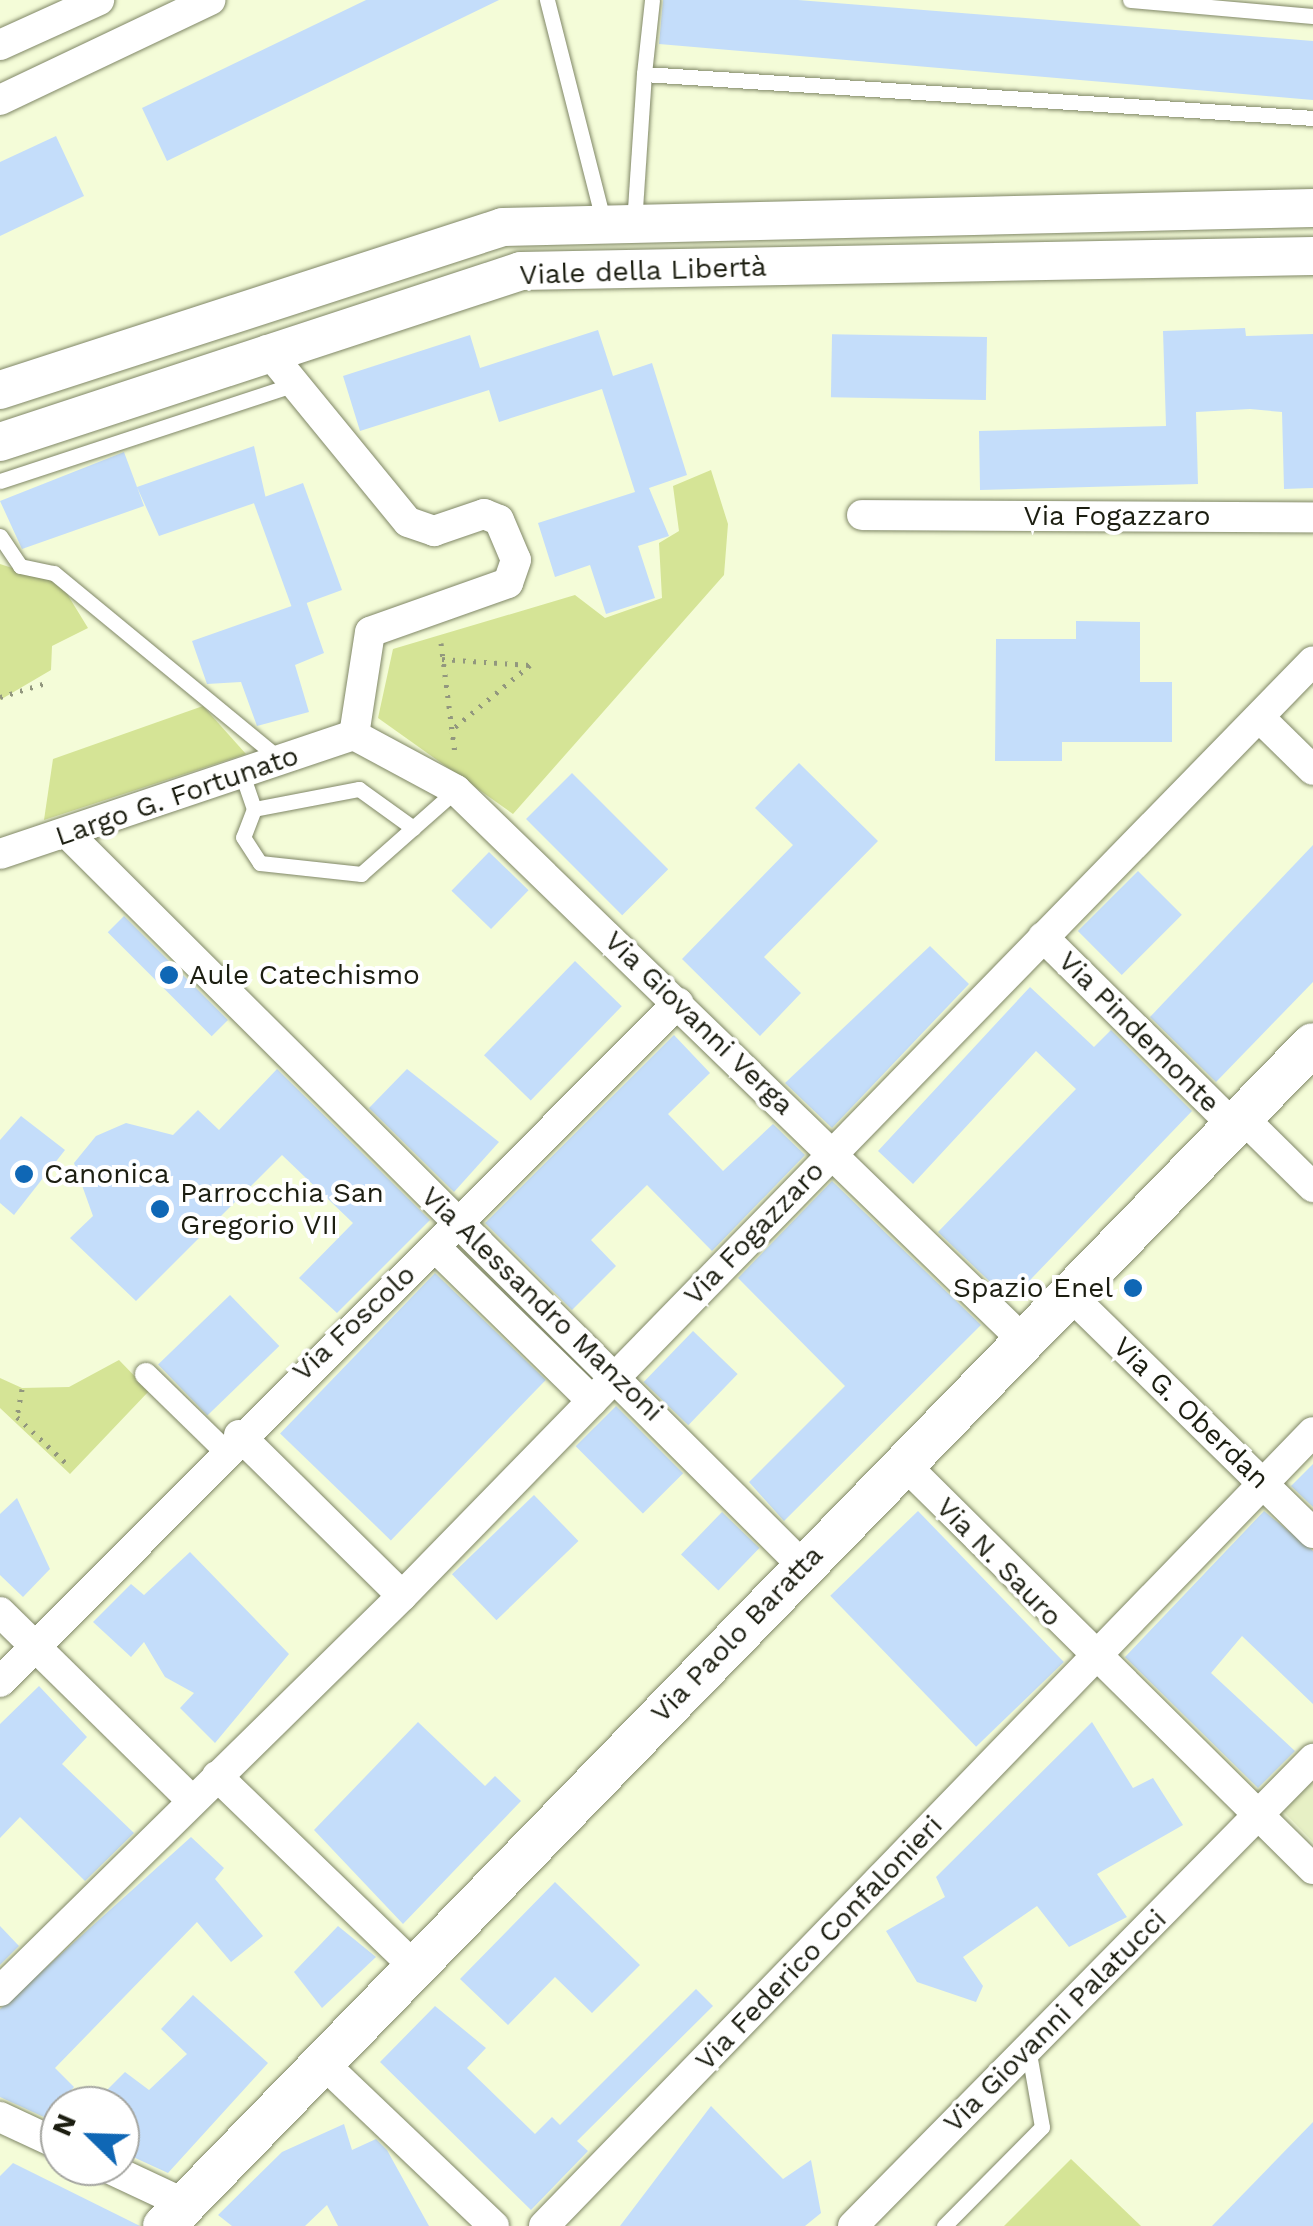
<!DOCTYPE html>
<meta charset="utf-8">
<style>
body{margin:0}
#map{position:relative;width:1313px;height:2226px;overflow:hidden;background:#f4fcd8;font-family:"Work Sans",sans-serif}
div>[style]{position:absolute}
.built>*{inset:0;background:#e7f0c5}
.green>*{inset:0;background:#d5e496}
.building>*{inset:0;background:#c4ddfa;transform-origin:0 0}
.path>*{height:5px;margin-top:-2.5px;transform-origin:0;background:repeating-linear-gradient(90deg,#92977e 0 2.5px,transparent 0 10.5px)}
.roads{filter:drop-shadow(0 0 2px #808767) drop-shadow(0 0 2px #808767)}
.service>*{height:15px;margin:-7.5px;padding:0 7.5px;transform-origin:7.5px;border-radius:7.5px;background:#fff}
.pedestrian>*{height:22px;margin:-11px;padding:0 11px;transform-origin:11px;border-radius:11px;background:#fff}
.minor>*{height:30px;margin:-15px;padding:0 15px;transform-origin:15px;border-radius:15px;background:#fff}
.tertiary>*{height:38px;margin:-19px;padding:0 19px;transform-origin:19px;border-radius:19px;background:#fff}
.secondary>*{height:42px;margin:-21px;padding:0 21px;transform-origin:21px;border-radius:21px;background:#fff}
.dots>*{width:28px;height:28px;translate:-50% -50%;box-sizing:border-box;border:5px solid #fff;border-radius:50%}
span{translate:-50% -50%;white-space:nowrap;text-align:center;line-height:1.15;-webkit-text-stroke:8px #fff;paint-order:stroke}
.street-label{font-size:28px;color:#1c1e11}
.poi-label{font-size:28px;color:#1c1e11}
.left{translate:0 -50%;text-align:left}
.right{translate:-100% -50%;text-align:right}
.north{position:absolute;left:40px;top:2086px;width:100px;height:100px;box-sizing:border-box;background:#fff;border:2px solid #a4a5a0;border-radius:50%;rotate:293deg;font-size:28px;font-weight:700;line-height:40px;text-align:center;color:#1c1e11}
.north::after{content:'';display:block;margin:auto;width:35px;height:45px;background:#0f67b5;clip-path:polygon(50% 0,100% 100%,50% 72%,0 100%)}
</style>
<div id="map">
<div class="built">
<div style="clip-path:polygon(1313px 1781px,1313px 1842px,1283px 1811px)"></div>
</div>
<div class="green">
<div style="clip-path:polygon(711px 470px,728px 524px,724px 575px,513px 814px,378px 718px,393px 649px,575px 595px,605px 618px,662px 598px,659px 543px,679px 531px,673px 486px)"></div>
<div style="clip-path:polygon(0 564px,61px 584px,88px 628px,52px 646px,51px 670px,0 700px)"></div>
<div style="clip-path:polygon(203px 706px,246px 754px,44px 820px,53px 759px)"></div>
<div style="clip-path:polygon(119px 1360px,149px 1391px,70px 1474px,0 1408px,0 1378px,22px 1388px,69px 1387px)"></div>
<div style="clip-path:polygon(1071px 2159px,1141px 2226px,1004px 2226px)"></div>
</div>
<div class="building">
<div style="clip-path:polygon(366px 0,499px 0,167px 161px,142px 108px)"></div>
<div style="clip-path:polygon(663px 0,798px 0,1313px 41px,1313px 100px,659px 44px)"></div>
<div style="clip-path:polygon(56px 136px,84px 196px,0 236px,0 162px)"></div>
<div style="clip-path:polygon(1245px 328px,1246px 336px,1313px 334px,1313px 488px,1284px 489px,1282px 412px,1250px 409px,1196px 412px,1198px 484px,980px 490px,979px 431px,1166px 426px,1163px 331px)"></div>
<div style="clip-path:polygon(598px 330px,613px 376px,652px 363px,687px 475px,649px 488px,669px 536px,638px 546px,655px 598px,606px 614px,590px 565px,555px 577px,538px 523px,635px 492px,602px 389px,499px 422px,489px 390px,360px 431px,343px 376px,470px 335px,480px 368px)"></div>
<div style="left:987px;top:337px;width:63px;height:155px;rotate:91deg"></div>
<div style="clip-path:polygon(254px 446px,266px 499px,159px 536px,137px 487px,144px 506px,22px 549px,0 501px,124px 452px,137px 487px)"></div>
<div style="left:303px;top:483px;width:114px;height:53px;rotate:70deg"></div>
<div style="clip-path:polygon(306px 601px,324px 653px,295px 665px,309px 712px,257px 726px,241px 682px,207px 684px,192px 641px)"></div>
<div style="clip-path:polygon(1076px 621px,1140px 622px,1140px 682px,1172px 682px,1172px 742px,1062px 742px,1062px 761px,995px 761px,996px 639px,1076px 639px)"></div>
<div style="clip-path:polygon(799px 763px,878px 841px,764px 957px,801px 993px,760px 1036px,682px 959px,793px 845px,755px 808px)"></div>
<div style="left:572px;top:773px;width:136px;height:65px;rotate:45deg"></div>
<div style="clip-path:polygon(1313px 845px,1313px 982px,1216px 1082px,1150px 1017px)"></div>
<div style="left:489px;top:852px;width:55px;height:54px;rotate:44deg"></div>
<div style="left:1138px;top:871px;width:62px;height:85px;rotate:45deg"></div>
<div style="left:124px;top:916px;width:147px;height:23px;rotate:45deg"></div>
<div style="clip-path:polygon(930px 946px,969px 984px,832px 1128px,785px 1083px)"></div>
<div style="left:575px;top:961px;width:65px;height:131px;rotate:44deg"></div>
<div style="clip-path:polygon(1030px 987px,1094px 1047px,1111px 1030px,1192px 1111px,1010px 1301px,938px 1232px,1076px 1089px,1036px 1051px,913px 1184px,878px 1151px)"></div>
<div style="clip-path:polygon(674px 1035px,710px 1073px,668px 1114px,723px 1171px,773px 1124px,805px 1155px,712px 1251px,647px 1185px,591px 1240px,616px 1266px,572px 1310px,485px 1223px)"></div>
<div style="clip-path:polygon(277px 1069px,430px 1220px,337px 1313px,299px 1278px,353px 1223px,282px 1155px,136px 1301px,70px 1238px,93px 1216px,74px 1163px,96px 1136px,126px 1123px,173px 1135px,198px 1110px,219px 1130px)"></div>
<div style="clip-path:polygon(407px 1069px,499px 1142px,454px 1192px,369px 1108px)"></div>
<div style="clip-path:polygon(21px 1116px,65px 1150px,14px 1215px,0 1203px,0 1140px)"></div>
<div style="clip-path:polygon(832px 1181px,981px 1325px,784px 1521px,749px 1482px,845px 1386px,738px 1278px)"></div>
<div style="left:435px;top:1273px;width:154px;height:223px;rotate:44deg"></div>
<div style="left:230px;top:1295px;width:71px;height:100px;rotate:46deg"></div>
<div style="left:693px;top:1331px;width:62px;height:71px;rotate:44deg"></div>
<div style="left:616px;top:1406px;width:95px;height:57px;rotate:45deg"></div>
<div style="clip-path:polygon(1313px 1464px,1313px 1507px,1291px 1486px)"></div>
<div style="left:534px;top:1495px;width:64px;height:114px;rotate:46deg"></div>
<div style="clip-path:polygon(17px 1498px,50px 1569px,23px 1597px,0 1575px,0 1514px)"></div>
<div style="left:918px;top:1511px;width:210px;height:122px;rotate:46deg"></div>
<div style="clip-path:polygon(1264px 1511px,1313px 1551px,1313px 1704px,1242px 1636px,1211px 1673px,1295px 1751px,1258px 1788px,1125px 1657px)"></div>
<div style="left:722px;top:1512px;width:52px;height:59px;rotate:44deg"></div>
<div style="clip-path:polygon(190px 1552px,289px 1654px,215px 1743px,180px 1708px,194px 1693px,165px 1677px,144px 1642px,131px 1657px,93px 1622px,131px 1584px,144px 1595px)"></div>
<div style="clip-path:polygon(39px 1686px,87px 1737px,62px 1764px,134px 1833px,85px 1881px,20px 1817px,0 1838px,0 1724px)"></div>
<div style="clip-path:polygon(418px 1722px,485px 1786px,495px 1776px,521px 1801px,403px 1924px,314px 1830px)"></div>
<div style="clip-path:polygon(1092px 1722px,1133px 1788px,1153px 1778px,1183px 1825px,1097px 1874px,1127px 1917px,1069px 1947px,1037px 1906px,963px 1957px,983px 1986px,976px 2002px,917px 1982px,886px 1931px,945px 1897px,936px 1877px)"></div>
<div style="clip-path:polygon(191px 1837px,224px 1868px,215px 1879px,263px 1936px,231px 1962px,197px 1922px,55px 2068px,74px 2087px,46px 2118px,0 2097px,0 2009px)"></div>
<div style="clip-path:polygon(555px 1882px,640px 1965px,592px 2013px,555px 1977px,508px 2025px,460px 1979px)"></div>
<div style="clip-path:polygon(0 1926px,19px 1946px,0 1965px)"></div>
<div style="clip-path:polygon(338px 1926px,376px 1957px,322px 2008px,294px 1972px)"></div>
<div style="clip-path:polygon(696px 1989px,713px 2006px,577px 2141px,588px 2151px,531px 2210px,380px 2062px,435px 2006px,486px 2048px,467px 2068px,535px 2134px,552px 2117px,560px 2125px)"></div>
<div style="clip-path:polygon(193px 1995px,268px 2063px,168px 2173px,120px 2151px,120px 2106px,91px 2106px,125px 2072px,149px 2090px,187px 2054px,161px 2029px)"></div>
<div style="clip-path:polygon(711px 2106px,783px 2179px,811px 2160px,821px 2213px,805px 2226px,620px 2226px)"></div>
<div style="clip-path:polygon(1313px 2122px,1313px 2226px,1212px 2226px)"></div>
<div style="clip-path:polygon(344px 2124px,352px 2150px,376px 2139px,387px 2150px,429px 2226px,338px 2226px,327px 2205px,305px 2226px,232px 2226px,218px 2215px,282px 2152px)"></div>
<div style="clip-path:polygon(13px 2163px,140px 2226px,0 2226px,0 2176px)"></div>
</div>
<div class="path">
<div style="left:441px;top:643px;width:112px;rotate:82.8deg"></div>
<div style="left:442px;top:659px;width:88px;rotate:3.9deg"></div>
<div style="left:530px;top:665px;width:105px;rotate:140.4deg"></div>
<div style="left:0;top:697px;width:51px;rotate:-17deg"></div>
<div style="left:22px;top:1389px;width:28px;rotate:100deg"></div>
<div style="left:17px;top:1417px;width:69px;rotate:43.2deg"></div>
</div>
<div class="roads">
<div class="service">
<div style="left:547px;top:0;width:231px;rotate:75.7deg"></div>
<div style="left:652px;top:0;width:74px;rotate:96.2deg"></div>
<div style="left:644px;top:74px;width:670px;rotate:3.76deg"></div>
<div style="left:1130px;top:0;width:184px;rotate:5deg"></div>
<div style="left:634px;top:224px;width:150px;rotate:-86.2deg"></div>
<div style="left:0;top:481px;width:307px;rotate:-18.2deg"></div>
<div style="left:0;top:536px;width:36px;rotate:56deg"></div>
<div style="left:20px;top:566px;width:35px;rotate:12deg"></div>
<div style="left:54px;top:573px;width:294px;rotate:39.5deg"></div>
<div style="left:242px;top:774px;width:37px;rotate:71deg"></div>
<div style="left:254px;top:809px;width:30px;rotate:111deg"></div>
<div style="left:243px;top:837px;width:31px;rotate:57deg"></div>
<div style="left:260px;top:863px;width:102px;rotate:6.2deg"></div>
<div style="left:361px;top:874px;width:127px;rotate:-41.5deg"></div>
<div style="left:254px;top:809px;width:107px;rotate:-10.8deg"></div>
<div style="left:359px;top:789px;width:67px;rotate:35.8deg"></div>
<div style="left:944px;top:2226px;width:139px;rotate:-45.3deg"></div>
<div style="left:1042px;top:2127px;width:80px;rotate:-100deg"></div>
</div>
<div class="pedestrian">
<div style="left:146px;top:1374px;width:109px;rotate:44.3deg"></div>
</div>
<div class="minor">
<div style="left:0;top:45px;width:109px;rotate:-24.4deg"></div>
<div style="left:0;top:100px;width:233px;rotate:-25.4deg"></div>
<div style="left:267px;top:350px;width:222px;rotate:50.7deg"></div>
<div style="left:408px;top:522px;width:28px;rotate:19deg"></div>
<div style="left:434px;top:531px;width:53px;rotate:-18.8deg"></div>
<div style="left:484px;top:514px;width:16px;rotate:22deg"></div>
<div style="left:499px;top:520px;width:43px;rotate:67deg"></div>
<div style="left:516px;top:560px;width:24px;rotate:109deg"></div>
<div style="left:508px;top:583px;width:146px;rotate:160.5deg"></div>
<div style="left:370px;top:632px;width:104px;rotate:98.8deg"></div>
<div style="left:862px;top:515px;width:451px;rotate:0.3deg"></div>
<div style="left:1260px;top:718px;width:74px;rotate:44.5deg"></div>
<div style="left:354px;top:735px;width:116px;rotate:28.3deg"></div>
<div style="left:456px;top:790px;width:789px;rotate:44.13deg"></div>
<div style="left:68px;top:834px;width:1036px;rotate:44.88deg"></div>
<div style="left:0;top:854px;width:373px;rotate:-18.6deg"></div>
<div style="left:1043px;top:937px;width:269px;rotate:44.7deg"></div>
<div style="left:1242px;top:1117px;width:100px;rotate:44.6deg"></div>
<div style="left:435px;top:1247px;width:220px;rotate:44.4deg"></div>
<div style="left:1068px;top:1293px;width:343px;rotate:44.4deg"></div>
<div style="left:239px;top:1435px;width:229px;rotate:44.6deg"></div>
<div style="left:903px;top:1463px;width:577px;rotate:44.72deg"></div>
<div style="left:0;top:1612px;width:269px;rotate:44.5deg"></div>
<div style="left:0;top:1682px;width:960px;rotate:-45.04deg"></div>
<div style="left:217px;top:1776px;width:278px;rotate:44deg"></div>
<div style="left:0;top:1991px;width:564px;rotate:-44.5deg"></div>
<div style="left:402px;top:1596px;width:1305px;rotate:-45.74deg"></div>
<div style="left:326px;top:2066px;width:232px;rotate:43.6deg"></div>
<div style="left:0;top:2117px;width:66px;rotate:25deg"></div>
<div style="left:104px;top:2166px;width:89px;rotate:25.1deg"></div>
<div style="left:544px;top:2226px;width:1105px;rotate:-45.92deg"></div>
<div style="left:853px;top:2226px;width:656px;rotate:-45.43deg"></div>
</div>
<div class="tertiary">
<div style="left:0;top:390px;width:529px;rotate:-17.96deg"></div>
<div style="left:503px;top:227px;width:810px;rotate:-1.34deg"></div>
<div style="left:0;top:442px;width:548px;rotate:-18.17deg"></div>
<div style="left:521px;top:271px;width:792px;rotate:-1.09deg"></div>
</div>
<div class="secondary">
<div style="left:164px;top:2226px;width:1648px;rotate:-45.81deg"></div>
</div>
</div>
<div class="dots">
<div style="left:169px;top:975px;background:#0f67b5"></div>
<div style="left:24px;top:1174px;background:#0f67b5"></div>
<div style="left:160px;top:1209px;background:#0f67b5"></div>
<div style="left:1133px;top:1288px;background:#0f67b5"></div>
</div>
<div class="street-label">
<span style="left:643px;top:271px;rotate:-2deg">Viale della Libertà</span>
<span style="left:1117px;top:516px">Via Fogazzaro</span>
<span style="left:177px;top:796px;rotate:-19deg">Largo G. Fortunato</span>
<span style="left:699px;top:1023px;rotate:44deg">Via Giovanni Verga</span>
<span style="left:1139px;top:1032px;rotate:45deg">Via Pindemonte</span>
<span style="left:754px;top:1233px;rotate:-46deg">Via Fogazzaro</span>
<span style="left:542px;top:1304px;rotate:44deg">Via Alessandro Manzoni</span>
<span style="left:354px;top:1323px;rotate:-43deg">Via Foscolo</span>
<span style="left:1191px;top:1413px;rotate:44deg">Via G. Oberdan</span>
<span style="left:999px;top:1562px;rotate:46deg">Via N. Sauro</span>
<span style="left:737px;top:1634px;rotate:-46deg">Via Paolo Baratta</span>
<span style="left:819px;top:1943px;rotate:-46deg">Via Federico Confalonieri</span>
<span style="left:1055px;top:2021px;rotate:-45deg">Via Giovanni Palatucci</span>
</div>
<div class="poi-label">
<span class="left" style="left:189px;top:975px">Aule Catechismo</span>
<span class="left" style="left:44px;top:1174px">Canonica</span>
<span class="left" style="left:180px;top:1209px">Parrocchia San<br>Gregorio VII</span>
<span class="right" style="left:1113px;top:1288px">Spazio Enel</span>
</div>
<div class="north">N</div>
</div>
